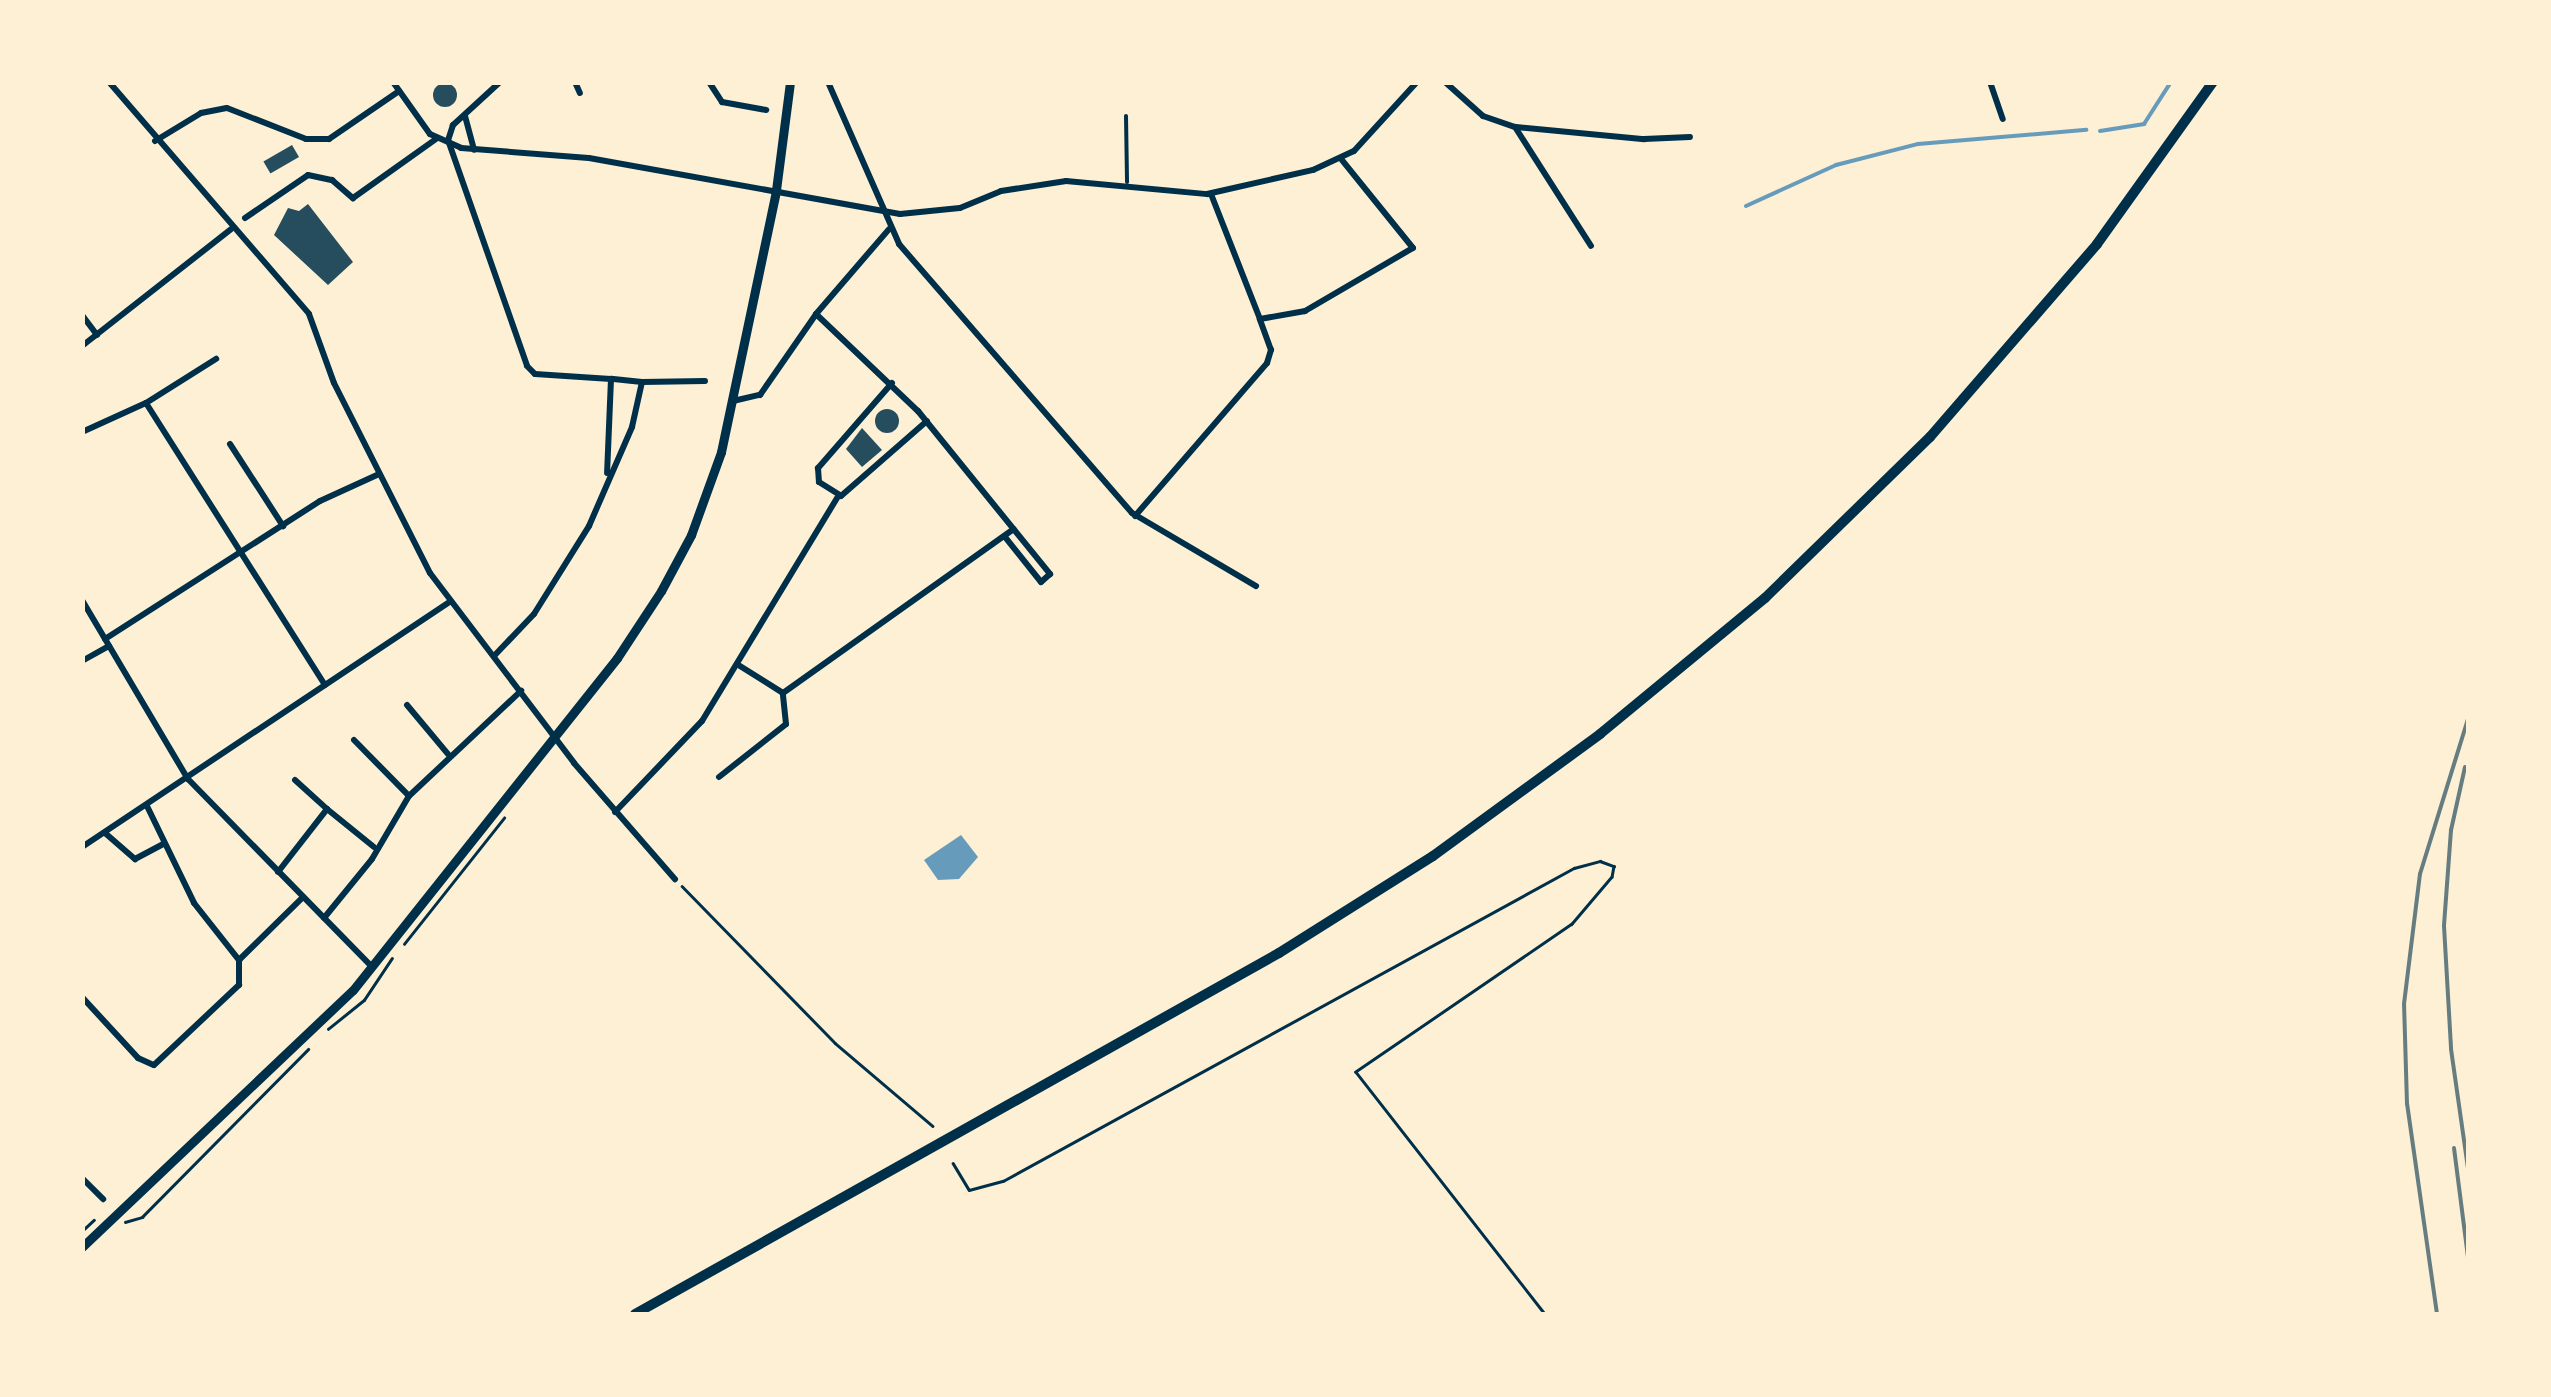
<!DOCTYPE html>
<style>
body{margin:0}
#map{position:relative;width:2551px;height:1397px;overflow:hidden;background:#fdf0d5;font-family:Bitter,serif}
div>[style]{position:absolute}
.water>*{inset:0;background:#669bbc}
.stream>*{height:4px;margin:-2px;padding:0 2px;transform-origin:2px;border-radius:2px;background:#669bbc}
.building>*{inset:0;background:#264d5e;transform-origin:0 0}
.round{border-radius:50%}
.path>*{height:2.5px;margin:-1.25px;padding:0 1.25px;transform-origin:1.25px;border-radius:1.25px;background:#003049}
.service>*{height:4px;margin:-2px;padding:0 2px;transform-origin:2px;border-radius:2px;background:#003049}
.minor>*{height:6px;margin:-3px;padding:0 3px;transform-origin:3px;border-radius:3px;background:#003049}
.tertiary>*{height:9px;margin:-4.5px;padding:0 4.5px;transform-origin:4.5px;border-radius:4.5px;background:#003049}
.primary>*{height:10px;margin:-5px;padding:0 5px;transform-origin:5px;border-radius:5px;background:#003049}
.rail>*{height:4px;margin:-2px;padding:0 2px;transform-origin:2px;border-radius:2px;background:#657d81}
span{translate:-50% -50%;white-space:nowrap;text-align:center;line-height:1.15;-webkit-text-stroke:8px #fdf0d5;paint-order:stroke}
.frame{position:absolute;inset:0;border:85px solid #fdf0d5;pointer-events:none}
</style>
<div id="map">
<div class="water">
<div style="clip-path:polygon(961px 835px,978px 857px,959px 879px,938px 880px,924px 860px)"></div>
</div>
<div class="stream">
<div style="left:2100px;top:131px;width:45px;rotate:-9deg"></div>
<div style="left:2144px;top:124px;width:50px;rotate:-57.3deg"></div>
<div style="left:1746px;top:206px;width:99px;rotate:-24.5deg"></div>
<div style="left:1836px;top:165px;width:85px;rotate:-14.4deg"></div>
<div style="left:1918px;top:144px;width:169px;rotate:-4.8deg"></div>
</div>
<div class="building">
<div class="round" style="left:433px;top:83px;width:24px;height:24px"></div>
<div style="left:292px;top:145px;width:14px;height:33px;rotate:60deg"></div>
<div style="clip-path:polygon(308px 204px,353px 262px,328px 285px,274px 235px,288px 208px,299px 211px)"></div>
<div class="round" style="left:875px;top:409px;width:24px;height:24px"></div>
<div style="clip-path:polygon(862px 428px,882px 450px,862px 467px,846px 449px)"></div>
</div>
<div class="path">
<div style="left:682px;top:886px;width:219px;rotate:45.7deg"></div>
<div style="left:835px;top:1043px;width:128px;rotate:40.3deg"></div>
<div style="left:404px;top:944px;width:161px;rotate:-51.6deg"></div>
<div style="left:328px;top:1029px;width:46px;rotate:-38.9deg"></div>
<div style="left:364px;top:1000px;width:50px;rotate:-56.3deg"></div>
<div style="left:953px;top:1163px;width:31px;rotate:59deg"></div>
<div style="left:969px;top:1190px;width:35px;rotate:-15deg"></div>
<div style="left:1003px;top:1181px;width:651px;rotate:-28.73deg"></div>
<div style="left:1574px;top:868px;width:27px;rotate:-15deg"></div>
<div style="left:1600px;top:861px;width:15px;rotate:20deg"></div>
<div style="left:1614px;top:866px;width:11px;rotate:100deg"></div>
<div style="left:1612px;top:877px;width:62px;rotate:130.4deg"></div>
<div style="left:1572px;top:924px;width:262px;rotate:145.6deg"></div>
<div style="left:1356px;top:1072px;width:307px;rotate:52deg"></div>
<div style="left:125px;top:1222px;width:18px;rotate:-16deg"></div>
<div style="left:142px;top:1217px;width:236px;rotate:-45.3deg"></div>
<div style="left:82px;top:1231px;width:16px;rotate:-43deg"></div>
</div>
<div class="service">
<div style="left:1126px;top:116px;width:66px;rotate:89.1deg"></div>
</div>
<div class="minor">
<div style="left:109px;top:82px;width:306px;rotate:49.2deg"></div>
<div style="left:309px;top:314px;width:73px;rotate:70.1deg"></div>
<div style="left:334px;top:383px;width:213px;rotate:63.2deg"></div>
<div style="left:430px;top:573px;width:238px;rotate:52.8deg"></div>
<div style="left:574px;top:763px;width:154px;rotate:49deg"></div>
<div style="left:393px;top:82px;width:64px;rotate:54.6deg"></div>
<div style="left:430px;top:134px;width:34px;rotate:24deg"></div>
<div style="left:461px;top:148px;width:128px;rotate:4.5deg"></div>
<div style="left:589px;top:158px;width:316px;rotate:10.2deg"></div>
<div style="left:900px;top:214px;width:60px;rotate:-5.7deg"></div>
<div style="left:960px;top:208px;width:44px;rotate:-22.5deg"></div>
<div style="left:1001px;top:191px;width:66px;rotate:-8.7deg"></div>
<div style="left:1066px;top:181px;width:142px;rotate:5.3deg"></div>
<div style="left:1207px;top:194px;width:109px;rotate:-12.8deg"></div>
<div style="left:1313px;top:170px;width:45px;rotate:-24.9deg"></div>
<div style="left:1354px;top:151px;width:93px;rotate:-47.6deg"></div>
<div style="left:500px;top:82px;width:64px;rotate:137.5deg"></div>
<div style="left:453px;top:125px;width:16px;rotate:108deg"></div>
<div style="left:448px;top:140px;width:239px;rotate:70.7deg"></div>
<div style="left:527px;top:366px;width:11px;rotate:45deg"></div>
<div style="left:535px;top:374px;width:76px;rotate:3.8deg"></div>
<div style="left:575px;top:82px;width:12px;rotate:66deg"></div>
<div style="left:709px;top:82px;width:24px;rotate:57deg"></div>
<div style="left:722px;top:102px;width:45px;rotate:10.3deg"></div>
<div style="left:828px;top:82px;width:177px;rotate:66.3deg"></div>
<div style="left:899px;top:244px;width:356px;rotate:49.1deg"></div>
<div style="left:1132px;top:513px;width:144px;rotate:30.5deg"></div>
<div style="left:1445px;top:82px;width:51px;rotate:41.8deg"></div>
<div style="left:1483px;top:116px;width:34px;rotate:19deg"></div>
<div style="left:1515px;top:127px;width:141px;rotate:57.4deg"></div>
<div style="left:1990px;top:82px;width:39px;rotate:71deg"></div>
<div style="left:465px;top:116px;width:35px;rotate:75deg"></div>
<div style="left:1516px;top:127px;width:129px;rotate:5.4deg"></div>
<div style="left:1644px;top:139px;width:46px;rotate:-2.5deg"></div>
<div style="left:155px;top:141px;width:54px;rotate:-31.3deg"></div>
<div style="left:201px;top:113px;width:26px;rotate:-11deg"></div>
<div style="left:227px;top:108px;width:85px;rotate:21.4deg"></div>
<div style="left:306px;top:139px;width:23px"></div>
<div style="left:329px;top:139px;width:85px;rotate:-34.4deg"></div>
<div style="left:1211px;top:194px;width:134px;rotate:68.6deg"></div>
<div style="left:1260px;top:319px;width:46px;rotate:-10.1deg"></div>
<div style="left:1305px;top:311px;width:125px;rotate:-30.3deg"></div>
<div style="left:1413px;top:248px;width:113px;rotate:-128.9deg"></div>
<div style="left:245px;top:218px;width:76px;rotate:-34.3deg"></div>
<div style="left:308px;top:175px;width:25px;rotate:12deg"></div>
<div style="left:332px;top:180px;width:28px;rotate:41deg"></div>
<div style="left:353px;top:198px;width:102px;rotate:-35.4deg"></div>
<div style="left:816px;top:314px;width:141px;rotate:43.6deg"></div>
<div style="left:918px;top:411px;width:210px;rotate:51deg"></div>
<div style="left:1050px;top:574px;width:12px;rotate:138deg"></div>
<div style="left:1041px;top:582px;width:58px;rotate:-128.7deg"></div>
<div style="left:82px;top:315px;width:25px;rotate:53deg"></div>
<div style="left:82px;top:346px;width:189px;rotate:-38.1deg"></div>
<div style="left:642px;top:382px;width:63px;rotate:-0.9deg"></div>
<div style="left:892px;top:383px;width:113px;rotate:131deg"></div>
<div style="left:818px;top:468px;width:14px;rotate:86deg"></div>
<div style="left:819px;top:482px;width:26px;rotate:32deg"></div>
<div style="left:841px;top:496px;width:114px;rotate:-41.1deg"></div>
<div style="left:733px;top:401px;width:28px;rotate:-13deg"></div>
<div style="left:760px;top:395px;width:98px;rotate:-55.3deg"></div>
<div style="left:816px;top:314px;width:112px;rotate:-49.3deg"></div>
<div style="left:146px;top:403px;width:334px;rotate:57.6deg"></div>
<div style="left:82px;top:432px;width:70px;rotate:-24.4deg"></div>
<div style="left:146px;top:403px;width:83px;rotate:-32.2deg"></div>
<div style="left:230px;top:444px;width:98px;rotate:57.1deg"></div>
<div style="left:1135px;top:516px;width:202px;rotate:-49.2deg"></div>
<div style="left:1267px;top:363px;width:14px;rotate:-73deg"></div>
<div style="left:1271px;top:350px;width:33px;rotate:-110deg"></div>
<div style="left:82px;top:600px;width:208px;rotate:59.4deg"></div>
<div style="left:188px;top:779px;width:262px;rotate:45.6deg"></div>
<div style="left:105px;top:639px;width:255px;rotate:-32.7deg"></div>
<div style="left:320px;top:501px;width:65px;rotate:-24.6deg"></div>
<div style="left:494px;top:656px;width:58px;rotate:-46.4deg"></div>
<div style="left:534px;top:614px;width:104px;rotate:-58deg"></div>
<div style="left:589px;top:526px;width:108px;rotate:-66.5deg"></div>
<div style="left:632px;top:427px;width:46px;rotate:-77.5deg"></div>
<div style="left:642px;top:382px;width:31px;rotate:-174deg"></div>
<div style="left:611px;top:379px;width:94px;rotate:92.4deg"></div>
<div style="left:82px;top:661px;width:31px;rotate:-29deg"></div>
<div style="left:740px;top:666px;width:51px;rotate:32.1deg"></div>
<div style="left:783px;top:693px;width:283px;rotate:-35.4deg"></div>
<div style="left:407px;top:705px;width:64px;rotate:50.1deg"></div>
<div style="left:354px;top:740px;width:78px;rotate:45.5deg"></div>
<div style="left:719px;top:777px;width:85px;rotate:-38.3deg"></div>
<div style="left:786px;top:724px;width:31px;rotate:-96deg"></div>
<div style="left:295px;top:780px;width:43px;rotate:42.2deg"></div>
<div style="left:147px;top:806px;width:108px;rotate:64.1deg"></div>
<div style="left:194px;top:903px;width:73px;rotate:51.7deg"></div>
<div style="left:615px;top:812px;width:126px;rotate:-46.3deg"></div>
<div style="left:702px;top:721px;width:261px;rotate:-58.8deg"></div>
<div style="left:105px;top:833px;width:40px;rotate:41deg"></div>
<div style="left:135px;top:859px;width:32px;rotate:-28deg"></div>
<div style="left:82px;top:847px;width:443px;rotate:-33.7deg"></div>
<div style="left:278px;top:872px;width:80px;rotate:-52.1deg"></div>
<div style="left:327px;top:809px;width:60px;rotate:39deg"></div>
<div style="left:324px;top:918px;width:76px;rotate:-50.9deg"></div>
<div style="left:372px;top:859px;width:73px;rotate:-59.6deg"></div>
<div style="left:409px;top:796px;width:154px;rotate:-43.2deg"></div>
<div style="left:239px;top:960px;width:90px;rotate:-44.5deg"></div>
<div style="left:82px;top:997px;width:83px;rotate:47.4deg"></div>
<div style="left:138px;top:1058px;width:17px;rotate:24deg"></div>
<div style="left:154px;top:1065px;width:117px;rotate:-43.3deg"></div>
<div style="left:239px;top:985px;width:25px;rotate:-90deg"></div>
<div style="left:82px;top:1178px;width:30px;rotate:45deg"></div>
</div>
<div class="tertiary">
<div style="left:82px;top:1247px;width:373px;rotate:-43.5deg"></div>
<div style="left:353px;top:990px;width:424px;rotate:-51.5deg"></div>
<div style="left:617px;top:658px;width:80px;rotate:-56.7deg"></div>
<div style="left:661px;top:591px;width:64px;rotate:-61.8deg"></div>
<div style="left:691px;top:535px;width:88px;rotate:-70.1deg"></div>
<div style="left:721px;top:452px;width:268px;rotate:-78.1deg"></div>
<div style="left:776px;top:190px;width:109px;rotate:-82.6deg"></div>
</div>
<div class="primary">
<div style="left:635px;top:1314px;width:738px;rotate:-29.27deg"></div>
<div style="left:1279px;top:953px;width:182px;rotate:-32.2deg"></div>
<div style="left:1433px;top:856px;width:207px;rotate:-36.1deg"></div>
<div style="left:1600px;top:734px;width:214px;rotate:-39.5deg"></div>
<div style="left:1765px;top:598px;width:231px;rotate:-44.3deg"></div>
<div style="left:1930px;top:437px;width:255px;rotate:-49.1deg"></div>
<div style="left:2097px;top:244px;width:199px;rotate:-54.4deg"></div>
</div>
<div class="rail">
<div style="left:2465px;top:767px;width:65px;rotate:102.5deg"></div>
<div style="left:2451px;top:830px;width:96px;rotate:94.2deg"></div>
<div style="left:2444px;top:926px;width:123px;rotate:86.7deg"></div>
<div style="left:2451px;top:1049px;width:120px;rotate:81.9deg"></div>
<div style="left:2454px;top:1148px;width:110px;rotate:82.7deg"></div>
<div style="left:2437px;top:1314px;width:212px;rotate:-98.1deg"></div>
<div style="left:2407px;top:1104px;width:100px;rotate:-91.7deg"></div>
<div style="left:2404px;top:1004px;width:131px;rotate:-83deg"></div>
<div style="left:2420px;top:874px;width:162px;rotate:-72.8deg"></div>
</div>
<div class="frame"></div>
</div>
